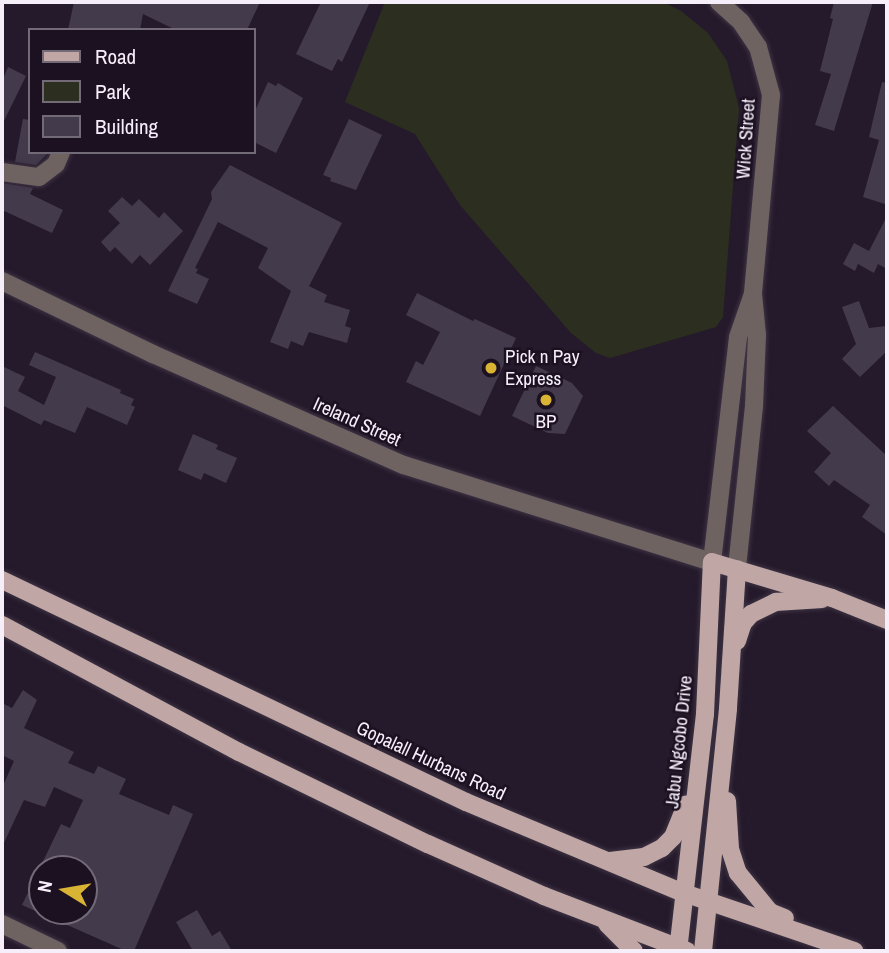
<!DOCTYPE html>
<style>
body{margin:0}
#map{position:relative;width:889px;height:953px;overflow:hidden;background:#251a2b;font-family:"Archivo Narrow",sans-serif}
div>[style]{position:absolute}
.green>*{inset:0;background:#2c2f1f}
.building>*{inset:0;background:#433a4c}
.roads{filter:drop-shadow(0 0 2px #3e3444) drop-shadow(0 0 2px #3e3444)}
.minor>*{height:18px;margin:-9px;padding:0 9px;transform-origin:9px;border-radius:9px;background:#6f6362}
.major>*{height:18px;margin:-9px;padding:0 9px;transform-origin:9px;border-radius:9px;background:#c0a7a6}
.dots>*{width:19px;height:19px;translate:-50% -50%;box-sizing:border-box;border:4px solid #1c1121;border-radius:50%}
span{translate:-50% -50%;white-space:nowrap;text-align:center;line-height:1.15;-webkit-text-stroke:5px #1c1121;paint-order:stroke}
.street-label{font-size:19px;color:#f6effa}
.poi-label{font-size:19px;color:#f6effa}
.left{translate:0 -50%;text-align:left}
.frame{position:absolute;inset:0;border:4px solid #f6effa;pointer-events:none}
.legend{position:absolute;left:28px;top:28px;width:228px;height:126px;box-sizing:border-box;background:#1c1121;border:2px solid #736a78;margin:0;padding:9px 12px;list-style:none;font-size:21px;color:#f6effa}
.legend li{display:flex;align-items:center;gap:14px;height:35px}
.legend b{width:35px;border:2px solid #736a78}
.north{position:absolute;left:28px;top:855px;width:70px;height:70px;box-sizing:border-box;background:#1c1121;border:2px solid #736a78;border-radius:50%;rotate:281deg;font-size:19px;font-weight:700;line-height:28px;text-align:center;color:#f6effa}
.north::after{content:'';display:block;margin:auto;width:24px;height:32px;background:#d9b334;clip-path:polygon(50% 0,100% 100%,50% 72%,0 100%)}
</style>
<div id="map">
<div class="green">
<div style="clip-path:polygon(385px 2px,663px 2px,681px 11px,708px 33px,727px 61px,739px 108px,723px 317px,716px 327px,610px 358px,596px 353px,571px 333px,460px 205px,415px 134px,345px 102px)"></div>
</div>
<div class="building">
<div style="clip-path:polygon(74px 2px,260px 2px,247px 30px,176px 30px,143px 14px,140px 30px,68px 30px)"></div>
<div style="clip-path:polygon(321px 2px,370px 2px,342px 62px,338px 59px,332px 71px,296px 54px)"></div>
<div style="clip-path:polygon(834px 2px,873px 2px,834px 131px,815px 125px,831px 74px,820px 71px,833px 19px,830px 18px)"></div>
<div style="clip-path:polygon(8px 67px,26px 76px,2px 125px,2px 81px)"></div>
<div style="clip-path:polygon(268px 82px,276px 86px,278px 83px,303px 98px,276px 153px,254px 142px,254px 113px)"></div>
<div style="clip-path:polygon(882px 82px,887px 83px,885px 204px,863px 197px,879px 140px,869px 137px)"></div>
<div style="clip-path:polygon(23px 119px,30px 120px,30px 152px,49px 152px,36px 165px,15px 162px)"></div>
<div style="clip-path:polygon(349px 119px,382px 135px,356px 190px,330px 181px,331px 178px,323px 175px)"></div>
<div style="clip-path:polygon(230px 165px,342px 223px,309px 286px,327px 295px,324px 302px,350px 310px,345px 326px,351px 328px,347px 343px,309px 332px,303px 346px,291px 341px,288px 349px,270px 342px,291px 291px,258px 268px,268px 248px,218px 222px,195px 268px,198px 269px,196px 273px,209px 279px,197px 304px,168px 291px,212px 199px,211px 192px)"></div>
<div style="clip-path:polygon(2px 183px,33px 188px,30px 194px,63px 210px,52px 233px,2px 210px)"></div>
<div style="clip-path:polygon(122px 197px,132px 206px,139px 199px,159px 218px,164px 212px,183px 231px,150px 265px,140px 255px,132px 264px,115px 247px,110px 252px,101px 242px,120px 223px,108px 211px)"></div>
<div style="clip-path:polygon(887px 216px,887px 269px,878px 264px,874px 273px,858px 264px,855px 271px,843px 264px,854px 243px,869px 251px)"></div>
<div style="clip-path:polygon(417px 293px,473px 321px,475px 319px,516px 338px,480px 416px,406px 382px,416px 361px,423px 365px,440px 332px,406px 315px)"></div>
<div style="clip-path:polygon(859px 301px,869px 328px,887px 326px,887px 351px,860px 377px,842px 359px,856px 344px,842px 307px)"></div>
<div style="clip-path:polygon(35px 352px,121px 390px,120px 393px,134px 399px,131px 405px,135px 407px,127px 425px,87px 407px,75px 433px,44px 420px,41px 425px,2px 405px,2px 366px,25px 377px,18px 391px,44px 405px,56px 377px,29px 365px)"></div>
<div style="clip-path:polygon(536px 366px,572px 383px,583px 396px,565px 434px,548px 433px,512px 416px)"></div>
<div style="clip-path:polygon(833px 406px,887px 456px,887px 535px,862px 517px,870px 505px,834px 480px,829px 486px,814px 472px,831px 453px,807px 431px)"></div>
<div style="clip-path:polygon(193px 434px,218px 445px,216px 449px,237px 458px,226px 483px,204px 473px,201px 480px,178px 470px)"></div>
<div style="clip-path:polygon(evenodd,23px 690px,37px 700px,24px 728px,74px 752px,68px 763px,94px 774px,98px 766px,126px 779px,119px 794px,169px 815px,173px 805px,193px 814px,134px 951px,126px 951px,22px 905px,61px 824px,70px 828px,83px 800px,54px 787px,45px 807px,24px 800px,2px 847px,2px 788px,14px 761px,2px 755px,2px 703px,12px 708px,23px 690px,42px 869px,84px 869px,84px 911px,42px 911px,42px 869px)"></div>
<div style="clip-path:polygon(197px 910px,212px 936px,220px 931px,232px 951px,193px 951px,176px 922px)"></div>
</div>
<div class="roads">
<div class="minor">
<div style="left:719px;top:2px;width:30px;rotate:42deg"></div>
<div style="left:741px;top:22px;width:30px;rotate:56deg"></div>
<div style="left:758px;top:47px;width:50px;rotate:74.8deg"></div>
<div style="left:771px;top:95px;width:200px;rotate:95.2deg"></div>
<div style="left:753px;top:294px;width:41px;rotate:84.4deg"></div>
<div style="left:757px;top:335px;width:71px;rotate:92.4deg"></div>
<div style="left:754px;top:406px;width:164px;rotate:96deg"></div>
<div style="left:2px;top:172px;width:37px;rotate:8deg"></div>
<div style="left:39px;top:177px;width:21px;rotate:-37deg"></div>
<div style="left:56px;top:164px;width:13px;rotate:-67deg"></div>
<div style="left:2px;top:281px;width:168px;rotate:25.8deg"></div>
<div style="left:153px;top:354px;width:274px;rotate:23.9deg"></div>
<div style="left:404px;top:465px;width:323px;rotate:17.5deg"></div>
<div style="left:712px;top:562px;width:226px;rotate:-83.4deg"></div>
<div style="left:738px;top:337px;width:46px;rotate:-70.8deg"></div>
<div style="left:2px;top:924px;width:62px;rotate:25.7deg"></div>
</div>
<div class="major">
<div style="left:2px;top:580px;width:514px;rotate:25.57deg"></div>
<div style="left:466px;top:802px;width:236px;rotate:22.7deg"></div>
<div style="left:684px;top:893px;width:180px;rotate:18.8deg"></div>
<div style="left:2px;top:625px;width:269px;rotate:28.2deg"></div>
<div style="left:239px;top:752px;width:210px;rotate:26deg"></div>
<div style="left:428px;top:844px;width:127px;rotate:24.1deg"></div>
<div style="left:544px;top:896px;width:153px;rotate:21deg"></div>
<div style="left:737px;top:641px;width:19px;rotate:-72deg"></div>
<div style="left:743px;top:623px;width:12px;rotate:-48deg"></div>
<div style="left:751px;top:614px;width:28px;rotate:-26deg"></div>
<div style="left:776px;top:602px;width:46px;rotate:-3.7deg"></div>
<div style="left:727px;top:801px;width:48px;rotate:86.4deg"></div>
<div style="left:730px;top:849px;width:25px;rotate:72deg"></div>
<div style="left:738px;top:873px;width:50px;rotate:50.6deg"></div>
<div style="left:770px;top:912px;width:16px;rotate:22deg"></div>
<div style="left:610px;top:861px;width:34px;rotate:-7deg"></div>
<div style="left:644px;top:857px;width:20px;rotate:-27deg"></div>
<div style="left:662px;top:848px;width:16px;rotate:-45deg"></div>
<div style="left:673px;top:837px;width:35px;rotate:-68deg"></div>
<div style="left:607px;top:924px;width:38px;rotate:45deg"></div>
<div style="left:678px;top:951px;width:239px;rotate:-83.5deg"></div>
<div style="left:705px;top:714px;width:152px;rotate:-87.4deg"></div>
<div style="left:712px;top:562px;width:125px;rotate:16.7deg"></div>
<div style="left:832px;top:598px;width:59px;rotate:21.8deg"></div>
<div style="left:703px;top:951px;width:244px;rotate:-84.1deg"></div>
<div style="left:728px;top:708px;width:139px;rotate:-86.3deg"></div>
</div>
</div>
<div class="dots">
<div style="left:491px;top:368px;background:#d9b334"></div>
<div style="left:546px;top:400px;background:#d9b334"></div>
</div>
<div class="street-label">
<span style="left:746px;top:139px;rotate:-86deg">Wick Street</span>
<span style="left:357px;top:422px;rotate:24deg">Ireland Street</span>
<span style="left:679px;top:742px;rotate:-84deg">Jabu Ngcobo Drive</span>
<span style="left:431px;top:761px;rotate:25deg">Gopalall Hurbans Road</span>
</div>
<div class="poi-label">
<span class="left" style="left:505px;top:368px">Pick n Pay<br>Express</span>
<span style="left:546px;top:422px">BP</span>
</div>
<div class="frame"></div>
<ul class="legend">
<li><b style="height:9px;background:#c0a7a6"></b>Road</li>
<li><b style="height:19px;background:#2c2f1f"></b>Park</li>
<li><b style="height:19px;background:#433a4c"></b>Building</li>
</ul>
<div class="north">N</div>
</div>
